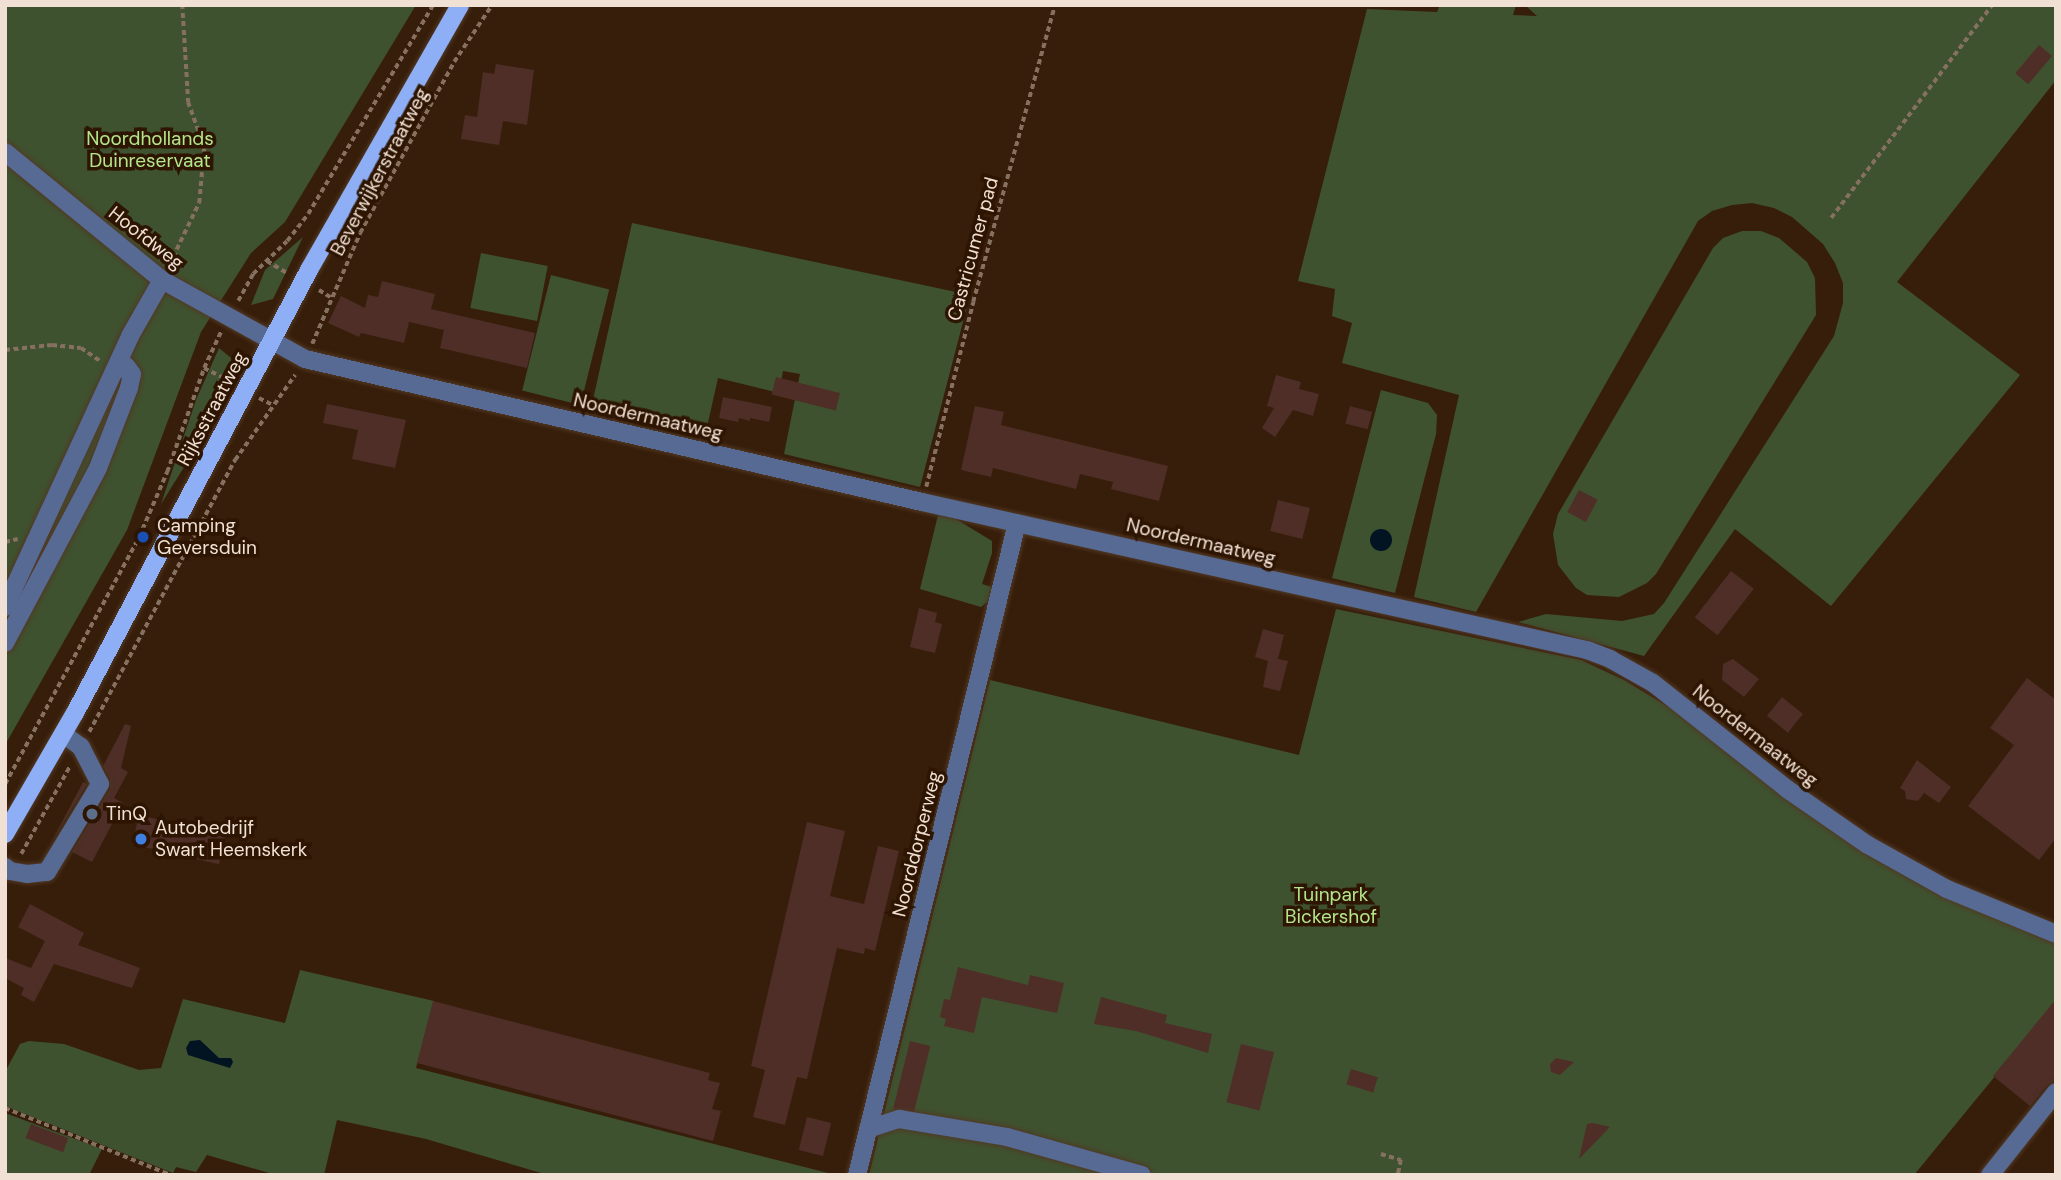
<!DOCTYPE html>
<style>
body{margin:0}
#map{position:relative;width:2061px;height:1180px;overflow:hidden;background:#371e0a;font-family:"DM Sans",sans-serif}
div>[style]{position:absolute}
.green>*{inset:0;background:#3f522f;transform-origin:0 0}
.water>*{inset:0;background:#021422}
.round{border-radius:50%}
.building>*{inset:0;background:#4e2e27;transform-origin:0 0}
.path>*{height:3.5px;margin-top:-1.75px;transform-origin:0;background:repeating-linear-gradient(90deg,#86705f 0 5px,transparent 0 8.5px)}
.roads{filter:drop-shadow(0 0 2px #513926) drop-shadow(0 0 2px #513926)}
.minor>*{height:18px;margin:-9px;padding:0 9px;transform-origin:9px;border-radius:9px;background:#566a94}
.major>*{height:18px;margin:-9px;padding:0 9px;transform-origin:9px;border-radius:9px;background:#8eaff5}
.dots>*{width:19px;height:19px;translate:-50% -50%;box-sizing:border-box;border:4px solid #2d1502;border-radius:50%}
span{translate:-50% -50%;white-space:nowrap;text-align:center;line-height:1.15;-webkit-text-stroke:7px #2d1502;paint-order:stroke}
.park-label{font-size:19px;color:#b4e78c}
.street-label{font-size:19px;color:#f1e0d4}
.poi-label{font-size:19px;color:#f1e0d4}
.left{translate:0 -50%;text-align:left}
.frame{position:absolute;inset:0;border:7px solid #f1e0d4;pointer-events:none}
</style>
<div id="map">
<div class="green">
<div style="clip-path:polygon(5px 5px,416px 5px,285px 222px,251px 253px,201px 332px,127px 530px,5px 745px)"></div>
<div style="clip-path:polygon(1440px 5px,1516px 5px,1513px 15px,1537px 16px,1525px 5px,2056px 5px,2056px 80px,1897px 282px,2020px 375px,1831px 606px,1735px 529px,1644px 656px,1518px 622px,1546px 614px,1622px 621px,1654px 614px,1664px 603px,1834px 336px,1843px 303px,1843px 283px,1835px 263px,1823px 244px,1792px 217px,1774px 208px,1752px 203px,1732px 205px,1712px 211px,1698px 221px,1476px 612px,1414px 597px,1459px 395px,1342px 363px,1352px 323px,1332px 316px,1335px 289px,1298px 281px,1367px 9px,1437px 12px)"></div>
<div style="clip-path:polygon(632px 223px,970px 295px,920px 487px,784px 454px,800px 374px,783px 371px,779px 393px,718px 378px,705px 436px,591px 409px)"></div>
<div style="clip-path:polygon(1742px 231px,1761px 231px,1779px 238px,1807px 262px,1815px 278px,1816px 315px,1656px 574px,1647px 583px,1619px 597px,1587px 595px,1576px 588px,1558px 565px,1553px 534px,1558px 514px,1713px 248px,1723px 238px)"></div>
<div style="clip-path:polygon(303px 237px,273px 299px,251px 305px,265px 270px)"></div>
<div style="left:481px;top:253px;width:68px;height:56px;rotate:11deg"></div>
<div style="left:551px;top:275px;width:60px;height:119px;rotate:14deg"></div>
<div style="clip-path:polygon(219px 348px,231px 358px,230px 379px,194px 451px,161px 504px,196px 400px)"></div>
<div style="clip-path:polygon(1381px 390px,1428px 403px,1437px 415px,1436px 434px,1395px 593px,1332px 578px)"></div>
<div style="clip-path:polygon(938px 515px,956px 519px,992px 541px,992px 553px,982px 584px,992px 587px,988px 601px,981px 607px,920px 589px)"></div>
<div style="clip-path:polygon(1336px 609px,1581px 660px,1624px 680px,1685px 717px,1807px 814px,1886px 865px,1943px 895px,2056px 944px,2056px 1009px,2019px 1047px,1914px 1175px,869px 1175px,990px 680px,1299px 755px)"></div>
<div style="clip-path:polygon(300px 970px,434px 1001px,416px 1068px,836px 1175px,548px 1175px,426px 1139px,337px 1120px,324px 1175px,276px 1175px,207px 1155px,196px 1172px,176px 1167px,173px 1173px,5px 1106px,5px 1072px,20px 1044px,29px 1041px,64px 1044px,139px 1070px,161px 1068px,183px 999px,285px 1023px)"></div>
<div style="clip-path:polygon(5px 1113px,102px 1149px,89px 1175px,5px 1175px)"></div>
</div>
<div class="water">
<div class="round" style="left:1370px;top:529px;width:22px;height:22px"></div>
<div style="clip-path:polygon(200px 1040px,219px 1058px,231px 1058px,233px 1062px,230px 1068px,188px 1055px,186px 1048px,190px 1041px)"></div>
</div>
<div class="building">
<div style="left:2039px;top:45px;width:17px;height:37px;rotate:40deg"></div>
<div style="clip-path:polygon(496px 64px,534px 70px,527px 125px,503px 121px,499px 145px,461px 139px,465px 115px,477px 117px,483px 72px,494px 74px)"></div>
<div style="clip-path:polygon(382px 281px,435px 294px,431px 309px,535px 333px,527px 368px,440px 348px,444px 330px,409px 322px,404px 343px,361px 333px,359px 337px,328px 323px,341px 296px,365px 308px,368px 295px,378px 297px)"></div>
<div style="clip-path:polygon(1276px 375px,1301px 382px,1299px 389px,1319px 394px,1313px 416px,1293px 410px,1275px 437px,1262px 428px,1274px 408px,1267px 406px)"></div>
<div style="left:776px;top:377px;width:66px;height:18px;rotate:14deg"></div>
<div style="clip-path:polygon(723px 397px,772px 407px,769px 422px,750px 418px,750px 421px,739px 418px,738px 422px,719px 418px)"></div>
<div style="clip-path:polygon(327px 404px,406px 420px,395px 468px,352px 459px,358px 430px,323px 423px)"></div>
<div style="clip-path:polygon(975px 406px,1004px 412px,1001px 425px,1168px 466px,1159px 501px,1111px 489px,1113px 482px,1080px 474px,1076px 489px,993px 468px,991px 477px,961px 470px)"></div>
<div style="left:1350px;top:406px;width:23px;height:18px;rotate:15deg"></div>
<div style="left:1579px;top:490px;width:21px;height:25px;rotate:28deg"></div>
<div style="left:1278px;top:500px;width:33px;height:32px;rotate:14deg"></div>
<div style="left:1731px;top:571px;width:29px;height:59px;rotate:38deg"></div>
<div style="clip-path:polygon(919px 608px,937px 613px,935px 622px,942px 624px,935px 653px,910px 647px)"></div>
<div style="clip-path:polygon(1263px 629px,1284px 635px,1278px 659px,1288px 661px,1280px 691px,1263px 687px,1268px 661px,1255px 657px)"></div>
<div style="clip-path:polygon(1733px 659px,1759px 679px,1744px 697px,1722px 680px,1723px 664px)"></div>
<div style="clip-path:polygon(2027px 678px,2056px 700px,2056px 838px,2039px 860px,1968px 806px,2014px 745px,1990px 728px)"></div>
<div style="left:1782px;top:697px;width:27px;height:24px;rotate:39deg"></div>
<div style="clip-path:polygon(125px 724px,131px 726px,121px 768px,128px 772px,114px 798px,123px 803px,92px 862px,72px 852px,110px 789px,110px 779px,103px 766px)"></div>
<div style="clip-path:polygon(1917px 760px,1951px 787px,1939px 803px,1924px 793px,1918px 801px,1906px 799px,1905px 791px,1900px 788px)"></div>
<div style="clip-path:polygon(83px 782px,87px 784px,52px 841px)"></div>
<div style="left:139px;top:815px;width:89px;height:30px;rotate:13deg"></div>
<div style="clip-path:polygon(807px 822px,845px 831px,830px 896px,864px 904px,878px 846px,899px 851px,875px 951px,865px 948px,864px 954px,837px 948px,807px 1079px,797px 1077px,785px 1125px,753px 1117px,765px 1070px,751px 1066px)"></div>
<div style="clip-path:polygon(30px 904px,84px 933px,78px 945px,140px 968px,132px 988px,54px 964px,34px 1002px,21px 995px,24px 988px,5px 978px,5px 958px,31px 968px,45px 941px,18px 927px)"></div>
<div style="clip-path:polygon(958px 967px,1028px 985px,1030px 975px,1064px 983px,1057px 1013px,982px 997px,974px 1033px,944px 1026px,946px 1019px,940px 1017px,944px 999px,950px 1000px)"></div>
<div style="clip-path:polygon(1101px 997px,1167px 1015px,1165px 1023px,1212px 1034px,1208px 1053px,1136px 1031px,1094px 1024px)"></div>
<div style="clip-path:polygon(2056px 999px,2056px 1080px,2047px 1085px,2030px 1106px,1993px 1076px)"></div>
<div style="clip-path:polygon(433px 1001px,710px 1073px,708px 1080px,720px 1083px,712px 1109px,721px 1111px,713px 1141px,417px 1063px)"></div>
<div style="left:910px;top:1041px;width:21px;height:70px;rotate:14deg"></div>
<div style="left:1241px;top:1044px;width:34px;height:60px;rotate:14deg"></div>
<div style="clip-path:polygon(1556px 1058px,1574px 1062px,1560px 1075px,1551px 1072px,1550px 1064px)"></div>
<div style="left:1351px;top:1069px;width:28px;height:16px;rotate:17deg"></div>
<div style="left:807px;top:1117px;width:25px;height:34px;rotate:14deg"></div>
<div style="clip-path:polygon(1593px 1123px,1610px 1127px,1579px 1159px,1587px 1124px)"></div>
<div style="left:31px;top:1124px;width:40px;height:15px;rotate:21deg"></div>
</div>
<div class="path">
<div style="left:1831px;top:218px;width:267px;rotate:-52.9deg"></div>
<div style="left:267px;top:261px;width:23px;rotate:31deg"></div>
<div style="left:169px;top:265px;width:69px;rotate:-64.2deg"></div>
<div style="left:199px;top:203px;width:56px;rotate:-84.9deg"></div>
<div style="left:204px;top:147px;width:47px;rotate:-110deg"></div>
<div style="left:188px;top:103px;width:98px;rotate:-93.5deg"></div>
<div style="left:319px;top:290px;width:15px;rotate:32deg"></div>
<div style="left:238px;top:301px;width:31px;rotate:-61deg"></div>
<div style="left:253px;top:274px;width:47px;rotate:-44.1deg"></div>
<div style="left:287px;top:241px;width:34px;rotate:-52deg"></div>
<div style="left:308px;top:214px;width:244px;rotate:-59.1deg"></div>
<div style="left:312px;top:344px;width:121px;rotate:-66.6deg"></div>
<div style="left:360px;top:233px;width:195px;rotate:-61.2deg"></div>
<div style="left:454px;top:62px;width:69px;rotate:-56.3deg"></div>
<div style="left:5px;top:350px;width:47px;rotate:-6.1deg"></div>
<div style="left:52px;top:345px;width:29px;rotate:6deg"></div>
<div style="left:81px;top:348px;width:23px;rotate:34deg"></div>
<div style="left:204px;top:368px;width:30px;rotate:27deg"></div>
<div style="left:259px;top:398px;width:16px;rotate:27deg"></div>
<div style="left:926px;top:487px;width:191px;rotate:-75.7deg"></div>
<div style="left:973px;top:302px;width:308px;rotate:-74.6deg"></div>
<div style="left:5px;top:542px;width:13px;rotate:-13deg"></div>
<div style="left:89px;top:732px;width:309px;rotate:-61.8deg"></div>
<div style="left:235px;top:460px;width:104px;rotate:-54.8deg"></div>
<div style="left:5px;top:784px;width:281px;rotate:-61.5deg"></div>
<div style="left:139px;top:537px;width:71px;rotate:-66.7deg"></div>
<div style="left:167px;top:472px;width:110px;rotate:-70.4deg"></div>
<div style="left:204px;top:368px;width:40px;rotate:-65deg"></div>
<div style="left:21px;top:854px;width:101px;rotate:-60.9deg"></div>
<div style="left:5px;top:1108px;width:179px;rotate:22deg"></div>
<div style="left:1381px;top:1154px;width:21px;rotate:17deg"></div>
<div style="left:1401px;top:1160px;width:15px;rotate:101deg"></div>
</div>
<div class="roads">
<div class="minor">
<div style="left:5px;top:152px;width:203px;rotate:39.2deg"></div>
<div style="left:162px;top:280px;width:163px;rotate:28.9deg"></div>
<div style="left:305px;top:359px;width:633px;rotate:13.05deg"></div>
<div style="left:922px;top:502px;width:681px;rotate:12.55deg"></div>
<div style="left:1587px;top:650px;width:25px;rotate:21deg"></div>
<div style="left:1610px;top:659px;width:49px;rotate:29.2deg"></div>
<div style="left:1653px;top:683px;width:171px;rotate:38.3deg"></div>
<div style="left:1787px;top:789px;width:98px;rotate:34.7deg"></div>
<div style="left:1868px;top:845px;width:90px;rotate:29.1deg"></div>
<div style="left:1947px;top:889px;width:118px;rotate:22.4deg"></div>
<div style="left:5px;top:607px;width:298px;rotate:-65.2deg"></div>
<div style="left:130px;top:336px;width:64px;rotate:-60.3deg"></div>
<div style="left:5px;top:643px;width:198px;rotate:-62deg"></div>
<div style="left:98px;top:468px;width:86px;rotate:-68.8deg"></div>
<div style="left:129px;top:388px;width:14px;rotate:-78deg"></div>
<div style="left:132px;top:374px;width:10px;rotate:-127deg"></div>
<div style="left:126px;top:366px;width:13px;rotate:157deg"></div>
<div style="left:5px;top:867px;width:6px;rotate:39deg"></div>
<div style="left:10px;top:871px;width:17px;rotate:10deg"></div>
<div style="left:27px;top:874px;width:20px;rotate:-6deg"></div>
<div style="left:47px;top:872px;width:103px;rotate:-58.9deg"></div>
<div style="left:100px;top:784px;width:42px;rotate:-117.2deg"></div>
<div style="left:81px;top:747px;width:22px;rotate:-144deg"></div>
<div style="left:868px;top:1129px;width:33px;rotate:-18deg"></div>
<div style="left:899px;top:1119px;width:109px;rotate:9.5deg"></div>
<div style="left:1007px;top:1137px;width:140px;rotate:15.7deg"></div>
<div style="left:857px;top:1175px;width:671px;rotate:-76.21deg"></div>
<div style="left:1990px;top:1175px;width:106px;rotate:-51.5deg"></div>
</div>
<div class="major">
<div style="left:5px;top:834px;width:140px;rotate:-60deg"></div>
<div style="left:75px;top:713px;width:501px;rotate:-62.16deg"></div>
<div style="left:309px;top:270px;width:305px;rotate:-60.3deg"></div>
</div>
</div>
<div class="dots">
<div style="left:143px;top:537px;background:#1a4fb4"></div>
<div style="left:92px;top:814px;background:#5c6f8a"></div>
<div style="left:141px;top:839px;background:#3f7fe0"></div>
</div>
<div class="park-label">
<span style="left:150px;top:150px">Noordhollands<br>Duinreservaat</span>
<span style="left:1331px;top:906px">Tuinpark<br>Bickershof</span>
</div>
<div class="street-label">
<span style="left:380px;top:172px;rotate:-62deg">Beverwijkerstraatweg</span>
<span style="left:146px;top:238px;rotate:38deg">Hoofdweg</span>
<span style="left:973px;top:249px;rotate:-75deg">Castricumer pad</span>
<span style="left:212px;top:409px;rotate:-62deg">Rijksstraatweg</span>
<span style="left:648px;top:417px;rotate:13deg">Noordermaatweg</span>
<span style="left:1201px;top:542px;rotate:13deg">Noordermaatweg</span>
<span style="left:1755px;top:736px;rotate:38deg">Noordermaatweg</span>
<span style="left:917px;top:844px;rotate:-76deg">Noorddorperweg</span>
</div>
<div class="poi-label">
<span class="left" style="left:157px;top:537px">Camping<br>Geversduin</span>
<span class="left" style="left:106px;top:814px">TinQ</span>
<span class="left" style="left:155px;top:839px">Autobedrijf<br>Swart Heemskerk</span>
</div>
<div class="frame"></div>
</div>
